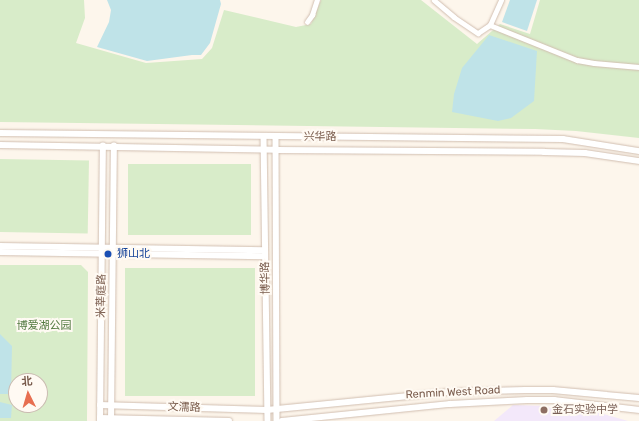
<!DOCTYPE html>
<meta charset="utf-8">
<style>
body{margin:0}
#map{position:relative;width:639px;height:421px;overflow:hidden;background:#fdf6ec;font-family:Rubik,"Noto Sans SC",sans-serif}
div>[style]{position:absolute}
.education>*{inset:0;background:#f3e8fa}
.green>*{inset:0;background:#d8ecc9;transform-origin:0 0}
.water>*{inset:0;background:#bfe3e8}
.roads{filter:drop-shadow(0 0 1px #d1beb0) drop-shadow(0 0 1px #d1beb0)}
.minor>*{height:4.5px;margin:-2.25px;padding:0 2.25px;transform-origin:2.25px;border-radius:2.25px;background:#fff}
.tertiary>*{height:5.5px;margin:-2.75px;padding:0 2.75px;transform-origin:2.75px;border-radius:2.75px;background:#fff}
.dots>*{width:11px;height:11px;translate:-50% -50%;box-sizing:border-box;border:2px solid #fffaf3;border-radius:50%}
span{translate:-50% -50%;white-space:nowrap;text-align:center;line-height:1.15;-webkit-text-stroke:4px #fffaf3;paint-order:stroke}
.street-label{font-size:11px;color:#7a5c4d}
.transit-label{font-size:11px;color:#164399}
.left{translate:0 -50%;text-align:left}
.park-label{font-size:11px;color:#537a41}
.education-label{font-size:11px;color:#785e54}
.north{position:absolute;left:8px;top:373px;width:40px;height:40px;box-sizing:border-box;background:#fffaf3;border:1px solid #cabbb1;border-radius:50%;rotate:355deg;font-size:11px;font-weight:700;line-height:16px;text-align:center;color:#7a5c4d}
.north::after{content:'';display:block;margin:auto;width:14px;height:18px;background:#e76f51;clip-path:polygon(50% 0,100% 100%,50% 72%,0 100%)}
</style>
<div id="map">
<div class="education">
<div style="clip-path:polygon(513px 405px,549px 406px,600px 413px,628px 421px,494px 421px)"></div>
</div>
<div class="green">
<div style="clip-path:polygon(0 0,84px 0,85px 18px,76px 43px,146px 63px,202px 59px,212px 48px,224px 10px,296px 27px,311px 24px,321px 0,421px 0,477px 44px,500px 24px,530px 34px,540px 0,639px 0,639px 138px,576px 131px,535px 129px,0 122px)"></div>
<div style="left:0;top:159px;width:89px;height:73px;rotate:1deg"></div>
<div style="left:128px;top:164px;width:123px;height:71px"></div>
<div style="clip-path:polygon(evenodd,0 265px,81px 265px,88px 272px,87px 421px,0 421px,0 265px,16px 381px,40px 381px,40px 405px,16px 405px,16px 381px)"></div>
<div style="left:125px;top:268px;width:130px;height:128px"></div>
</div>
<div class="water">
<div style="clip-path:polygon(107px 0,220px 0,221px 4px,210px 43px,201px 55px,192px 55px,147px 61px,97px 47px,109px 22px,111px 10px)"></div>
<div style="clip-path:polygon(510px 0,537px 0,527px 31px,502px 22px)"></div>
<div style="clip-path:polygon(489px 35px,537px 51px,534px 101px,511px 118px,498px 121px,452px 112px,454px 94px,462px 68px)"></div>
<div style="clip-path:polygon(0 334px,12px 346px,11px 394px,0 394px)"></div>
<div style="clip-path:polygon(0 402px,12px 405px,11px 418px,0 418px)"></div>
</div>
<div class="roads">
<div class="minor">
<div style="left:434px;top:0;width:26px;rotate:40deg"></div>
<div style="left:454px;top:17px;width:29px;rotate:34deg"></div>
<div style="left:478px;top:33px;width:14px;rotate:-34deg"></div>
<div style="left:490px;top:25px;width:27px;rotate:-66deg"></div>
<div style="left:307px;top:22px;width:9px;rotate:-54deg"></div>
<div style="left:312px;top:15px;width:16px;rotate:-72deg"></div>
<div style="left:490px;top:25px;width:94px;rotate:21.9deg"></div>
<div style="left:577px;top:60px;width:17px;rotate:10deg"></div>
<div style="left:594px;top:63px;width:45px;rotate:5.1deg"></div>
</div>
<div class="tertiary">
<div style="left:0;top:133px;width:563px;rotate:0.61deg"></div>
<div style="left:563px;top:139px;width:77px;rotate:9deg"></div>
<div style="left:264px;top:136px;width:285px;rotate:89.2deg"></div>
<div style="left:276px;top:136px;width:285px;rotate:89.8deg"></div>
<div style="left:0;top:145px;width:276px;rotate:1deg"></div>
<div style="left:276px;top:150px;width:268px;rotate:0.4deg"></div>
<div style="left:544px;top:152px;width:41px;rotate:1.4deg"></div>
<div style="left:585px;top:153px;width:55px;rotate:8.4deg"></div>
<div style="left:0;top:246px;width:265px;rotate:0.9deg"></div>
<div style="left:0;top:252px;width:265px;rotate:0.9deg"></div>
<div style="left:100px;top:405px;width:167px;rotate:1.7deg"></div>
<div style="left:267px;top:410px;width:183px;rotate:-5.6deg"></div>
<div style="left:449px;top:392px;width:76px;rotate:-1.5deg"></div>
<div style="left:525px;top:390px;width:28px"></div>
<div style="left:553px;top:390px;width:86px;rotate:5.3deg"></div>
<div style="left:100px;top:418px;width:129px;rotate:1.3deg"></div>
<div style="left:100px;top:421px;width:275px;rotate:-89.4deg"></div>
<div style="left:111px;top:421px;width:275px;rotate:-89.4deg"></div>
<div style="left:282px;top:421px;width:169px;rotate:-5.8deg"></div>
<div style="left:450px;top:404px;width:77px;rotate:-3deg"></div>
<div style="left:527px;top:400px;width:27px"></div>
<div style="left:554px;top:400px;width:86px;rotate:6.7deg"></div>
</div>
</div>
<div class="dots">
<div style="left:108px;top:254px;background:#1a4fb4"></div>
<div style="left:544px;top:410px;background:#8d6e63"></div>
</div>
<div class="street-label">
<span style="left:320px;top:137px">兴华路</span>
<span style="left:266px;top:278px;rotate:-91deg">博华路</span>
<span style="left:102px;top:296px;rotate:-89deg">米莘庭路</span>
<span style="left:453px;top:393px;rotate:-3deg">Renmin West Road</span>
<span style="left:184px;top:408px;rotate:2deg">文濡路</span>
</div>
<div class="transit-label">
<span class="left" style="left:117px;top:254px">狮山北</span>
</div>
<div class="park-label">
<span style="left:44px;top:326px">博爱湖公园</span>
</div>
<div class="education-label">
<span class="left" style="left:552px;top:410px">金石实验中学</span>
</div>
<div class="north">北</div>
</div>
